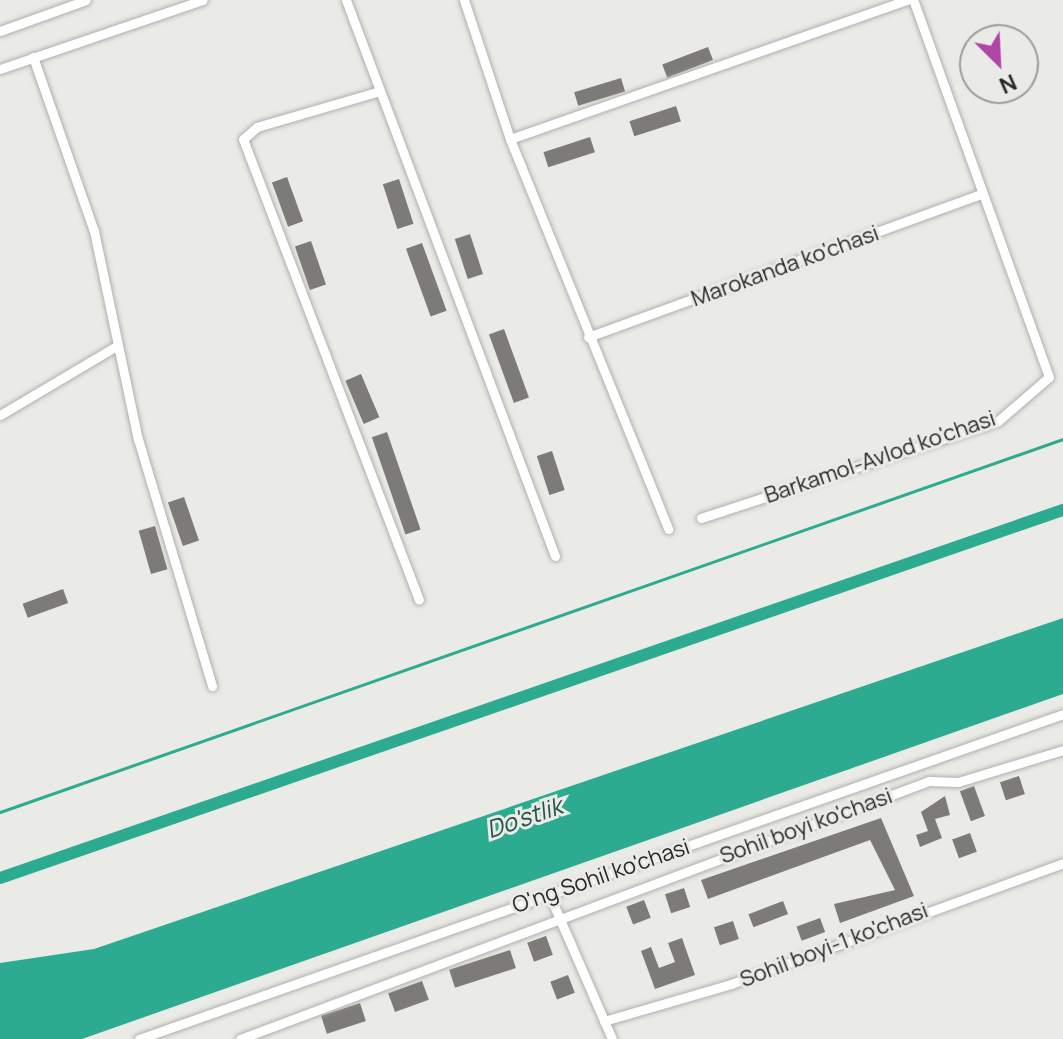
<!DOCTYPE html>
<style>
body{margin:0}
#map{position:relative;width:1063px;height:1039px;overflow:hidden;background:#eaebe7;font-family:Manrope,sans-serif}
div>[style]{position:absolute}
.water>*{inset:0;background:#2dab90}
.stream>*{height:3px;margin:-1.5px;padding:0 1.5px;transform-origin:1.5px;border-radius:1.5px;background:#2dab90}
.canal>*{height:12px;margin:-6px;padding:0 6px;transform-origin:6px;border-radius:6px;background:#2dab90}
.building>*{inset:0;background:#7d7b78;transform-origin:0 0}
.roads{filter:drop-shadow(0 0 2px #afb0ac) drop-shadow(0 0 2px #afb0ac)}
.street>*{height:9px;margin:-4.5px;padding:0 4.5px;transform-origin:4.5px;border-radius:4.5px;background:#fff}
span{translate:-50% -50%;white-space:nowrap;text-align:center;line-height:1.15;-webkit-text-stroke:6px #eaebe7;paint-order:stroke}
.street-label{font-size:22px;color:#282927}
.water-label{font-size:24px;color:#215347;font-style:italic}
.north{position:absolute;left:959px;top:24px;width:80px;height:80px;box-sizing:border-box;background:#eaebe7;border:2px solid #9c9d9a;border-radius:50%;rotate:156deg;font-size:22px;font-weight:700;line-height:32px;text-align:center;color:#282927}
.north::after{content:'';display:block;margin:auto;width:28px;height:36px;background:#af45a7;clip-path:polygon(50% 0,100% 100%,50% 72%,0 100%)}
</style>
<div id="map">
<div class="water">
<div style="clip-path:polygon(1063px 618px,1063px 694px,82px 1039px,0 1039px,0 963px,94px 949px)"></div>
</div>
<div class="stream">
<div style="left:0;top:812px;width:1127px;rotate:-19.34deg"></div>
</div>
<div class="canal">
<div style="left:0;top:878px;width:1125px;rotate:-19.1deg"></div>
</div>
<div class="building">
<div style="left:708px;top:47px;width:14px;height:49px;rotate:69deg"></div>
<div style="left:621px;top:78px;width:14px;height:49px;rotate:73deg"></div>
<div style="left:676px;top:106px;width:16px;height:49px;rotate:72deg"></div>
<div style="left:590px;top:137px;width:16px;height:49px;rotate:72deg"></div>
<div style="left:287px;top:177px;width:47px;height:16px;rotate:70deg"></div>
<div style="left:399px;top:179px;width:47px;height:17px;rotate:72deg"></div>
<div style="left:470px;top:234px;width:42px;height:16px;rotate:72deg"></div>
<div style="left:311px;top:241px;width:46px;height:17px;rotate:71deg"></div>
<div style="left:422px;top:243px;width:72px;height:17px;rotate:70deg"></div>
<div style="left:504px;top:329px;width:73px;height:16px;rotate:70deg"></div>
<div style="left:361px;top:374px;width:47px;height:17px;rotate:67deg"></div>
<div style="left:387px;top:432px;width:103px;height:16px;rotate:71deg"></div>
<div style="left:552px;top:451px;width:41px;height:16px;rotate:72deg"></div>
<div style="left:184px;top:497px;width:46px;height:17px;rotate:71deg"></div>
<div style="left:155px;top:526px;width:45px;height:17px;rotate:74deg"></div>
<div style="left:63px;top:589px;width:15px;height:43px;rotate:70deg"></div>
<div style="left:1019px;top:776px;width:19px;height:20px;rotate:72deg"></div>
<div style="left:974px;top:786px;width:32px;height:15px;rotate:70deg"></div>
<div style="clip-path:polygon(945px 796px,950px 815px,935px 819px,942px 838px,920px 847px,916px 835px,928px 831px,921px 812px)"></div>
<div style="clip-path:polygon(881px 818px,914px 896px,840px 923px,834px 904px,895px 890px,870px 840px,708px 899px,701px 880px)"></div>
<div style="left:970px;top:833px;width:20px;height:19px;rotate:70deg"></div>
<div style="left:684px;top:888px;width:20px;height:20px;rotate:72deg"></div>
<div style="left:644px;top:900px;width:19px;height:19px;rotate:69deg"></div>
<div style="left:783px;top:901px;width:14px;height:37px;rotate:69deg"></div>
<div style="left:820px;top:918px;width:15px;height:25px;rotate:70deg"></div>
<div style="left:733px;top:921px;width:19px;height:20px;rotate:72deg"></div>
<div style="left:546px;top:936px;width:20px;height:20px;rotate:70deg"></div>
<div style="clip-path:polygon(682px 938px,695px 975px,655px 989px,641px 951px,651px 947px,659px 968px,675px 962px,668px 943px)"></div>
<div style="left:510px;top:950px;width:19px;height:64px;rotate:72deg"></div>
<div style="left:568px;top:975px;width:19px;height:19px;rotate:69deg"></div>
<div style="left:422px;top:981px;width:20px;height:36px;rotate:70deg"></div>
<div style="left:360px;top:1003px;width:19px;height:41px;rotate:72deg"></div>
</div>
<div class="roads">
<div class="street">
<div style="left:346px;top:0;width:594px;rotate:69.4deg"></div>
<div style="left:464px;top:0;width:146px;rotate:71.7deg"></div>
<div style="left:510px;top:139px;width:421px;rotate:67.9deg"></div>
<div style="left:0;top:31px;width:91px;rotate:-19.8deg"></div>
<div style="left:33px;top:57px;width:184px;rotate:70.7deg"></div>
<div style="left:94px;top:231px;width:213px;rotate:78.1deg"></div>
<div style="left:138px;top:439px;width:258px;rotate:73.3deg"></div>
<div style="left:0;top:69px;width:214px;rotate:-18.8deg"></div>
<div style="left:380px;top:91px;width:128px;rotate:163.7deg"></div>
<div style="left:257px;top:127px;width:18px;rotate:139deg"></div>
<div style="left:243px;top:139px;width:493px;rotate:69.1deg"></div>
<div style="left:510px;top:139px;width:422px;rotate:-19.3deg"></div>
<div style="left:588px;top:337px;width:418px;rotate:-20deg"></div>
<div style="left:0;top:415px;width:134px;rotate:-30.6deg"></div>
<div style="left:701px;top:518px;width:312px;rotate:-18.1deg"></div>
<div style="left:998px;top:421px;width:67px;rotate:-40.8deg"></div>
<div style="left:1049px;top:377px;width:401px;rotate:-109.8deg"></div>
<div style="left:549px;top:894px;width:158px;rotate:66.5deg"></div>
<div style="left:604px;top:1021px;width:132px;rotate:-16.2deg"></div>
<div style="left:731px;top:984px;width:353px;rotate:-20deg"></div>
<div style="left:139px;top:1039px;width:979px;rotate:-19.38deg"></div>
<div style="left:240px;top:1039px;width:736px;rotate:-20.53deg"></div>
<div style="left:929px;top:781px;width:29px;rotate:2deg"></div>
<div style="left:958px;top:782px;width:110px;rotate:-16.9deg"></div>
</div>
</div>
<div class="street-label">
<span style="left:785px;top:266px;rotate:-20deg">Marokanda ko'chasi</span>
<span style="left:880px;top:457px;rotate:-19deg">Barkamol-Avlod ko'chasi</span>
<span style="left:806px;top:826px;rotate:-20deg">Sohil boyi ko'chasi</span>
<span style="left:601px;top:876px;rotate:-19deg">O'ng Sohil ko'chasi</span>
<span style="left:834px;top:945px;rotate:-21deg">Sohil boyi-1 ko'chasi</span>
</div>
<div class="water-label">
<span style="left:524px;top:817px;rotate:-19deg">Do'stlik</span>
</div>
<div class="north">N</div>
</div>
